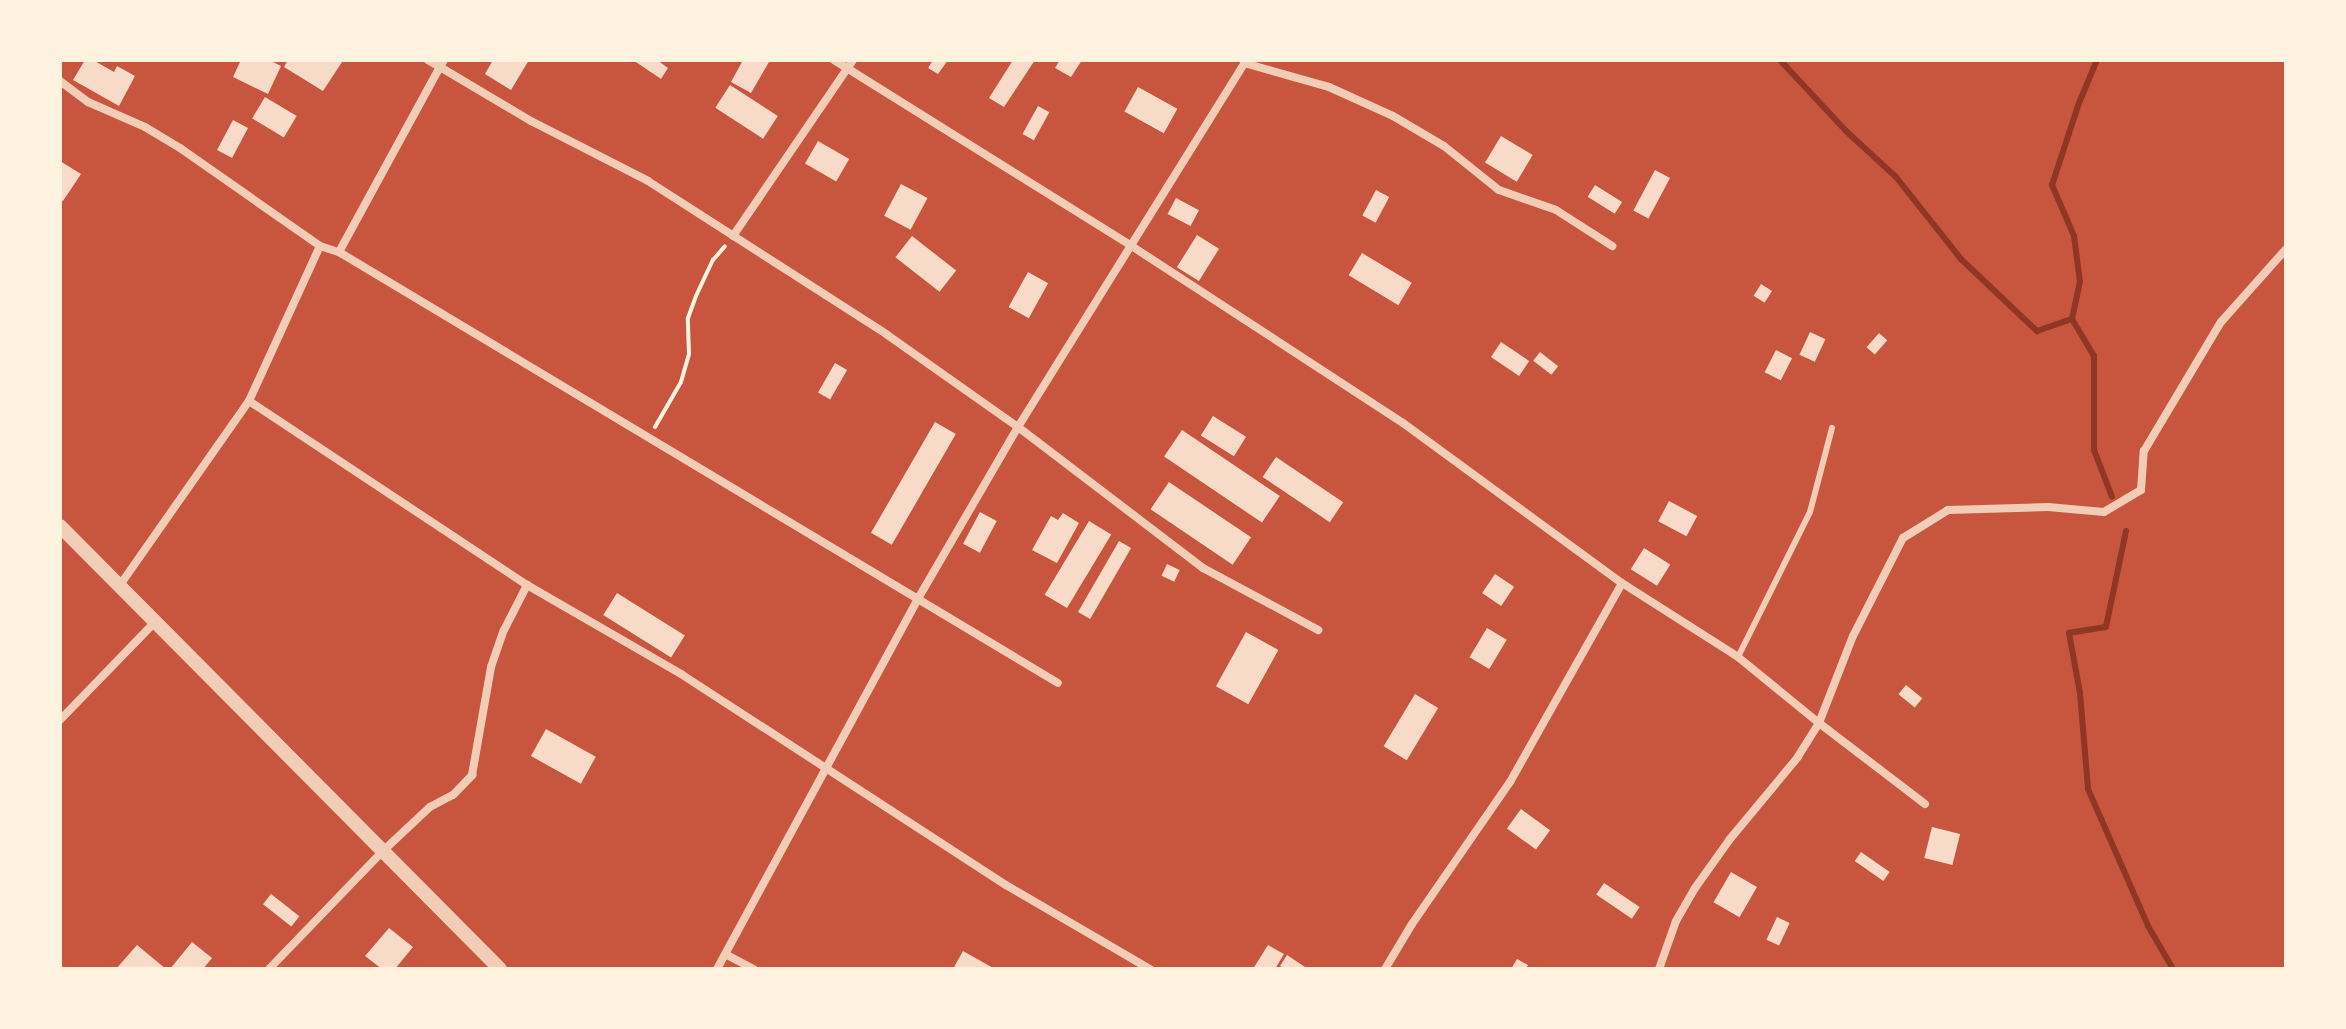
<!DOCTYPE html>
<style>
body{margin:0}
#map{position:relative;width:2346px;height:1029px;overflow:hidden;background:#c8553d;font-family:"Fira Sans Condensed",sans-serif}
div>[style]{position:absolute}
.stream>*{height:6px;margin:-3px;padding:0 3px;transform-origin:3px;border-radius:3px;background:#8f3625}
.building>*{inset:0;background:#f7dbc8;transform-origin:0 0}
.path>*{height:4px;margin:-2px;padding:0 2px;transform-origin:2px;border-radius:2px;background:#fff3e0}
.service>*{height:6px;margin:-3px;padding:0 3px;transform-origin:3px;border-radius:3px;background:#f1ccb7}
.minor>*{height:8px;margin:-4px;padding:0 4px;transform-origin:4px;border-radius:4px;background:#f1ccb7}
.tertiary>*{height:14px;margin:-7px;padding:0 7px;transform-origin:7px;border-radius:7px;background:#f1ccb7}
span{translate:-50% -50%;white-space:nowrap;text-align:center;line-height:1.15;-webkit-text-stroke:7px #fff3e0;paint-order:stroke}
.frame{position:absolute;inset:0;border:62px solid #fff3e0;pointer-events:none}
</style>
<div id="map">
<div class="stream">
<div style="left:1780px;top:60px;width:97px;rotate:47.1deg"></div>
<div style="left:1846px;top:131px;width:68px;rotate:42.6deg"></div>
<div style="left:1896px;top:177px;width:105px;rotate:51.6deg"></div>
<div style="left:1961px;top:259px;width:105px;rotate:43.5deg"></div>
<div style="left:2037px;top:331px;width:37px;rotate:-19deg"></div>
<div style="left:2072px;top:319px;width:43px;rotate:59.3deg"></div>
<div style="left:2094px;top:356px;width:94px;rotate:90deg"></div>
<div style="left:2094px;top:450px;width:50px;rotate:69deg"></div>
<div style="left:2072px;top:319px;width:38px;rotate:-78deg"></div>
<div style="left:2080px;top:282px;width:46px;rotate:-97.4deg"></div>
<div style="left:2074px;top:236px;width:56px;rotate:-113.3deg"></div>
<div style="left:2052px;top:185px;width:86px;rotate:-71.8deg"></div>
<div style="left:2079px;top:103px;width:47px;rotate:-67.3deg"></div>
<div style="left:2126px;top:531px;width:98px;rotate:101.8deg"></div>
<div style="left:2106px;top:627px;width:37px;rotate:171deg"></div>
<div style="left:2069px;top:633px;width:61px;rotate:79.6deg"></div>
<div style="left:2080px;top:693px;width:96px;rotate:85.2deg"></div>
<div style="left:2088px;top:789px;width:150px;rotate:66.3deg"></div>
<div style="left:2148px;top:926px;width:50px;rotate:59.8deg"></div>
</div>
<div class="building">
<div style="clip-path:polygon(85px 60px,93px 60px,114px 72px,117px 66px,135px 76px,119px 106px,73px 80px)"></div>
<div style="clip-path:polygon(241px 60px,269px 60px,281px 66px,268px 94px,233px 77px)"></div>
<div style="clip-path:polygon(288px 60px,338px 60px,342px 62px,323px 91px,284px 67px)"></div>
<div style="clip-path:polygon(493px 60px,529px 60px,511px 90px,485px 74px)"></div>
<div style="clip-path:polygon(633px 60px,657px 60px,668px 68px,661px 79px)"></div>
<div style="clip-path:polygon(743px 60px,769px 62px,751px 93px,731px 82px)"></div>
<div style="clip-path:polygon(933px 60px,948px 60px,938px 74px,928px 68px)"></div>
<div style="clip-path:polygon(1013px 60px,1035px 60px,1004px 107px,989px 98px)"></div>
<div style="clip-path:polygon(1060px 60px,1082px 60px,1071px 77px,1055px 68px)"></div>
<div style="left:730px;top:85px;width:57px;height:27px;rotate:33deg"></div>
<div style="left:1138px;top:87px;width:45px;height:28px;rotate:29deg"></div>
<div style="left:265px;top:97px;width:37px;height:25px;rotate:31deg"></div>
<div style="left:1038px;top:106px;width:13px;height:32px;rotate:29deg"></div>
<div style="left:233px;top:120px;width:17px;height:34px;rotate:28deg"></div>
<div style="left:1501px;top:136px;width:37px;height:31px;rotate:31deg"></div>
<div style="left:818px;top:141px;width:36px;height:26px;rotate:30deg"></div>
<div style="clip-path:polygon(60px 161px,81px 174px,63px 201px,60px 199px)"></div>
<div style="left:1655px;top:170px;width:17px;height:46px;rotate:28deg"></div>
<div style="left:901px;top:184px;width:30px;height:36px;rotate:28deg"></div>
<div style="left:1595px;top:185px;width:32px;height:14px;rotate:32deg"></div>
<div style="left:1376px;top:190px;width:15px;height:29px;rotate:28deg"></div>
<div style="left:1176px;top:198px;width:26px;height:18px;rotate:28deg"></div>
<div style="left:1197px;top:235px;width:26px;height:38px;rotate:32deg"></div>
<div style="left:912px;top:236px;width:56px;height:27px;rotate:38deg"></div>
<div style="left:1362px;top:253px;width:58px;height:26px;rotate:31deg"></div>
<div style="left:1028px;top:272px;width:23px;height:40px;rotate:29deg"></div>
<div style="left:1761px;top:284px;width:13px;height:14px;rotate:32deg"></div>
<div style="left:1810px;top:332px;width:17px;height:25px;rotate:25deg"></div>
<div style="left:1879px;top:333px;width:11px;height:19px;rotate:41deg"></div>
<div style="left:1501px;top:342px;width:34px;height:18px;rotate:34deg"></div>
<div style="left:1776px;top:350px;width:18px;height:25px;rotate:27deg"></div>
<div style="left:1540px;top:352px;width:23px;height:11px;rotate:38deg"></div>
<div style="left:835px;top:363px;width:14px;height:34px;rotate:30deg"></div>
<div style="left:1213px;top:416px;width:39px;height:23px;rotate:32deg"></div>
<div style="left:935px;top:422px;width:24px;height:128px;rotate:30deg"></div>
<div style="left:1182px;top:430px;width:118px;height:32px;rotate:34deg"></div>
<div style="left:1276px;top:457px;width:81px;height:24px;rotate:34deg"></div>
<div style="left:1169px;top:482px;width:99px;height:33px;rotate:34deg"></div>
<div style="left:1669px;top:501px;width:32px;height:23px;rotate:28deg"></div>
<div style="left:980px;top:512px;width:19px;height:36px;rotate:28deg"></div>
<div style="clip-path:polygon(1063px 513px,1079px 523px,1057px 563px,1032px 550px,1051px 516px,1058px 520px)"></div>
<div style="left:1089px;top:521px;width:26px;height:86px;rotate:31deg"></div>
<div style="left:1119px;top:541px;width:14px;height:82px;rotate:30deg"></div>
<div style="left:1644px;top:548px;width:31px;height:25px;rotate:32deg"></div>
<div style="left:1167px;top:564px;width:14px;height:13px;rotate:25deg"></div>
<div style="left:1495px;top:574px;width:23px;height:23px;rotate:34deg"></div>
<div style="left:617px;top:593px;width:80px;height:26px;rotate:32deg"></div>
<div style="left:1487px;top:628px;width:23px;height:34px;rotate:31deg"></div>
<div style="left:1246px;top:632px;width:37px;height:62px;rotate:29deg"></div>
<div style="left:1906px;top:685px;width:21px;height:12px;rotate:39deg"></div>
<div style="left:1415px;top:694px;width:27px;height:61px;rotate:31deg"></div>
<div style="left:546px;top:729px;width:57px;height:31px;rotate:29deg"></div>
<div style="left:1521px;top:809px;width:36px;height:24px;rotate:36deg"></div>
<div style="left:1932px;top:827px;width:29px;height:32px;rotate:14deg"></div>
<div style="left:1861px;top:852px;width:35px;height:11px;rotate:35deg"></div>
<div style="left:1731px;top:872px;width:30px;height:35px;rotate:30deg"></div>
<div style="left:1604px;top:883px;width:43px;height:14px;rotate:34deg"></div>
<div style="left:271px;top:894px;width:36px;height:13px;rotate:38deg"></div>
<div style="left:1777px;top:917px;width:14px;height:25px;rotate:25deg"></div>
<div style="clip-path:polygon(389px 928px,413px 947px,395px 969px,382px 969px,365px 956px)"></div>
<div style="clip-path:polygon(192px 942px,212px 958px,203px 969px,170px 969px)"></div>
<div style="clip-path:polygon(137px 945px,166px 969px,116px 969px)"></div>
<div style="clip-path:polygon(1268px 945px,1284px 954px,1275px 969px,1253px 969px)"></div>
<div style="clip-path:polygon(963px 951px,995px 969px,953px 969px)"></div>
<div style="clip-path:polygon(1287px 955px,1308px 969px,1284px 969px,1280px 966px)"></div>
<div style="clip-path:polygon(1517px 959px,1528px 965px,1526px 969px,1511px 969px)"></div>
</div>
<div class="path">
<div style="left:655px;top:427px;width:52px;rotate:-60deg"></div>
<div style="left:681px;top:382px;width:29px;rotate:-74deg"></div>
<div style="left:689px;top:354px;width:36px;rotate:-92deg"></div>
<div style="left:688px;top:318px;width:23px;rotate:-70deg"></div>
<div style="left:696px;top:296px;width:40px;rotate:-65deg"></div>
<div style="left:713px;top:260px;width:18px;rotate:-49deg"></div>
</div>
<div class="service">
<div style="left:1738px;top:657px;width:162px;rotate:-63.6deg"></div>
<div style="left:1810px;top:512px;width:87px;rotate:-75.3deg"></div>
</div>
<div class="minor">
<div style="left:444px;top:60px;width:8px;rotate:120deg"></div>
<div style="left:440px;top:67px;width:106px;rotate:30.7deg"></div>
<div style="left:531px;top:121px;width:131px;rotate:27.1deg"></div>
<div style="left:648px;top:181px;width:283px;rotate:32.7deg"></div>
<div style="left:886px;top:334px;width:161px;rotate:35.2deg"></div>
<div style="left:1018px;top:427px;width:233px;rotate:37.3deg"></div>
<div style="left:1203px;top:568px;width:131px;rotate:28.3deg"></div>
<div style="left:834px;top:60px;width:349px;rotate:32deg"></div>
<div style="left:1130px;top:245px;width:326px;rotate:33.1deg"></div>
<div style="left:1403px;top:423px;width:271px;rotate:36.2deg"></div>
<div style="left:1622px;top:583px;width:138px;rotate:32.5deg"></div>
<div style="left:1738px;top:657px;width:104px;rotate:39.2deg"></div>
<div style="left:1819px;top:723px;width:40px;rotate:122deg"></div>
<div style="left:1798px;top:757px;width:107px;rotate:129.7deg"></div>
<div style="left:1730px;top:839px;width:60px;rotate:125.5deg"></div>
<div style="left:1695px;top:888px;width:38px;rotate:120deg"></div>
<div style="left:1676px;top:921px;width:51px;rotate:109.5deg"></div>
<div style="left:1244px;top:63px;width:88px;rotate:15.8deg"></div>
<div style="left:1329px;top:87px;width:70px;rotate:24.4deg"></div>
<div style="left:1393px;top:116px;width:59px;rotate:30.5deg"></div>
<div style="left:1444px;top:146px;width:70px;rotate:38.7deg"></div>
<div style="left:1499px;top:190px;width:60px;rotate:19.3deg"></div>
<div style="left:1556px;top:210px;width:67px;rotate:32.7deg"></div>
<div style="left:60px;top:81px;width:35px;rotate:37deg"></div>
<div style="left:88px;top:102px;width:62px;rotate:23.7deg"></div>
<div style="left:145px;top:127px;width:41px;rotate:31deg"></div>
<div style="left:180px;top:148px;width:171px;rotate:35deg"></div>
<div style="left:320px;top:246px;width:20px;rotate:18deg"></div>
<div style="left:339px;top:252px;width:838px;rotate:30.94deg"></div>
<div style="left:733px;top:236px;width:213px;rotate:-55.7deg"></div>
<div style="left:339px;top:252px;width:211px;rotate:-61.4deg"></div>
<div style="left:440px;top:67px;width:14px;rotate:-150deg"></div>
<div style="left:249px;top:401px;width:333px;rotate:33.5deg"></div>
<div style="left:527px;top:585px;width:178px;rotate:30deg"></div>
<div style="left:681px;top:674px;width:387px;rotate:33deg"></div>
<div style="left:1006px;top:885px;width:167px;rotate:30.3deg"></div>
<div style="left:120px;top:585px;width:225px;rotate:-55deg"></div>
<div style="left:249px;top:401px;width:170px;rotate:-65.4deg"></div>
<div style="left:60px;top:720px;width:138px;rotate:-45.9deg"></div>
<div style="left:1925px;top:804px;width:133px;rotate:-142.6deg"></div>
<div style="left:1819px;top:723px;width:93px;rotate:-68.7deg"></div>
<div style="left:1853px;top:636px;width:110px;rotate:-63deg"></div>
<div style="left:1903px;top:538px;width:53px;rotate:-31.9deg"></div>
<div style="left:1948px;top:510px;width:100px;rotate:-1.7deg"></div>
<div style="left:2048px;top:507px;width:56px;rotate:5.1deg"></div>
<div style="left:2104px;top:512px;width:43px;rotate:-30.7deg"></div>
<div style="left:2141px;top:490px;width:39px;rotate:-86deg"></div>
<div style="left:2144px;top:451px;width:150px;rotate:-59.2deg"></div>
<div style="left:2221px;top:322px;width:98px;rotate:-48.3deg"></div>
<div style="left:727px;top:955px;width:30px;rotate:28deg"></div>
<div style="left:269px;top:969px;width:165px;rotate:-46deg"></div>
<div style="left:384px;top:850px;width:63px;rotate:-43.1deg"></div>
<div style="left:430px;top:807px;width:26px;rotate:-28deg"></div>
<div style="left:453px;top:795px;width:28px;rotate:-46deg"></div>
<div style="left:472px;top:775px;width:110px;rotate:-80deg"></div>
<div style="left:491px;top:667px;width:39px;rotate:-71deg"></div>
<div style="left:504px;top:630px;width:51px;rotate:-62.9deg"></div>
<div style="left:717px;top:969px;width:423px;rotate:-61.5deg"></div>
<div style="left:919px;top:597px;width:197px;rotate:-59.8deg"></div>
<div style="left:1018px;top:427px;width:432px;rotate:-58.1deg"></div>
<div style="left:1385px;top:969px;width:52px;rotate:-59deg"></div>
<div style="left:1412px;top:924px;width:173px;rotate:-55.4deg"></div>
<div style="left:1510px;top:782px;width:228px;rotate:-60.6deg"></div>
</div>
<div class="tertiary">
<div style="left:60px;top:526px;width:624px;rotate:45.19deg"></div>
</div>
<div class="frame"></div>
</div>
